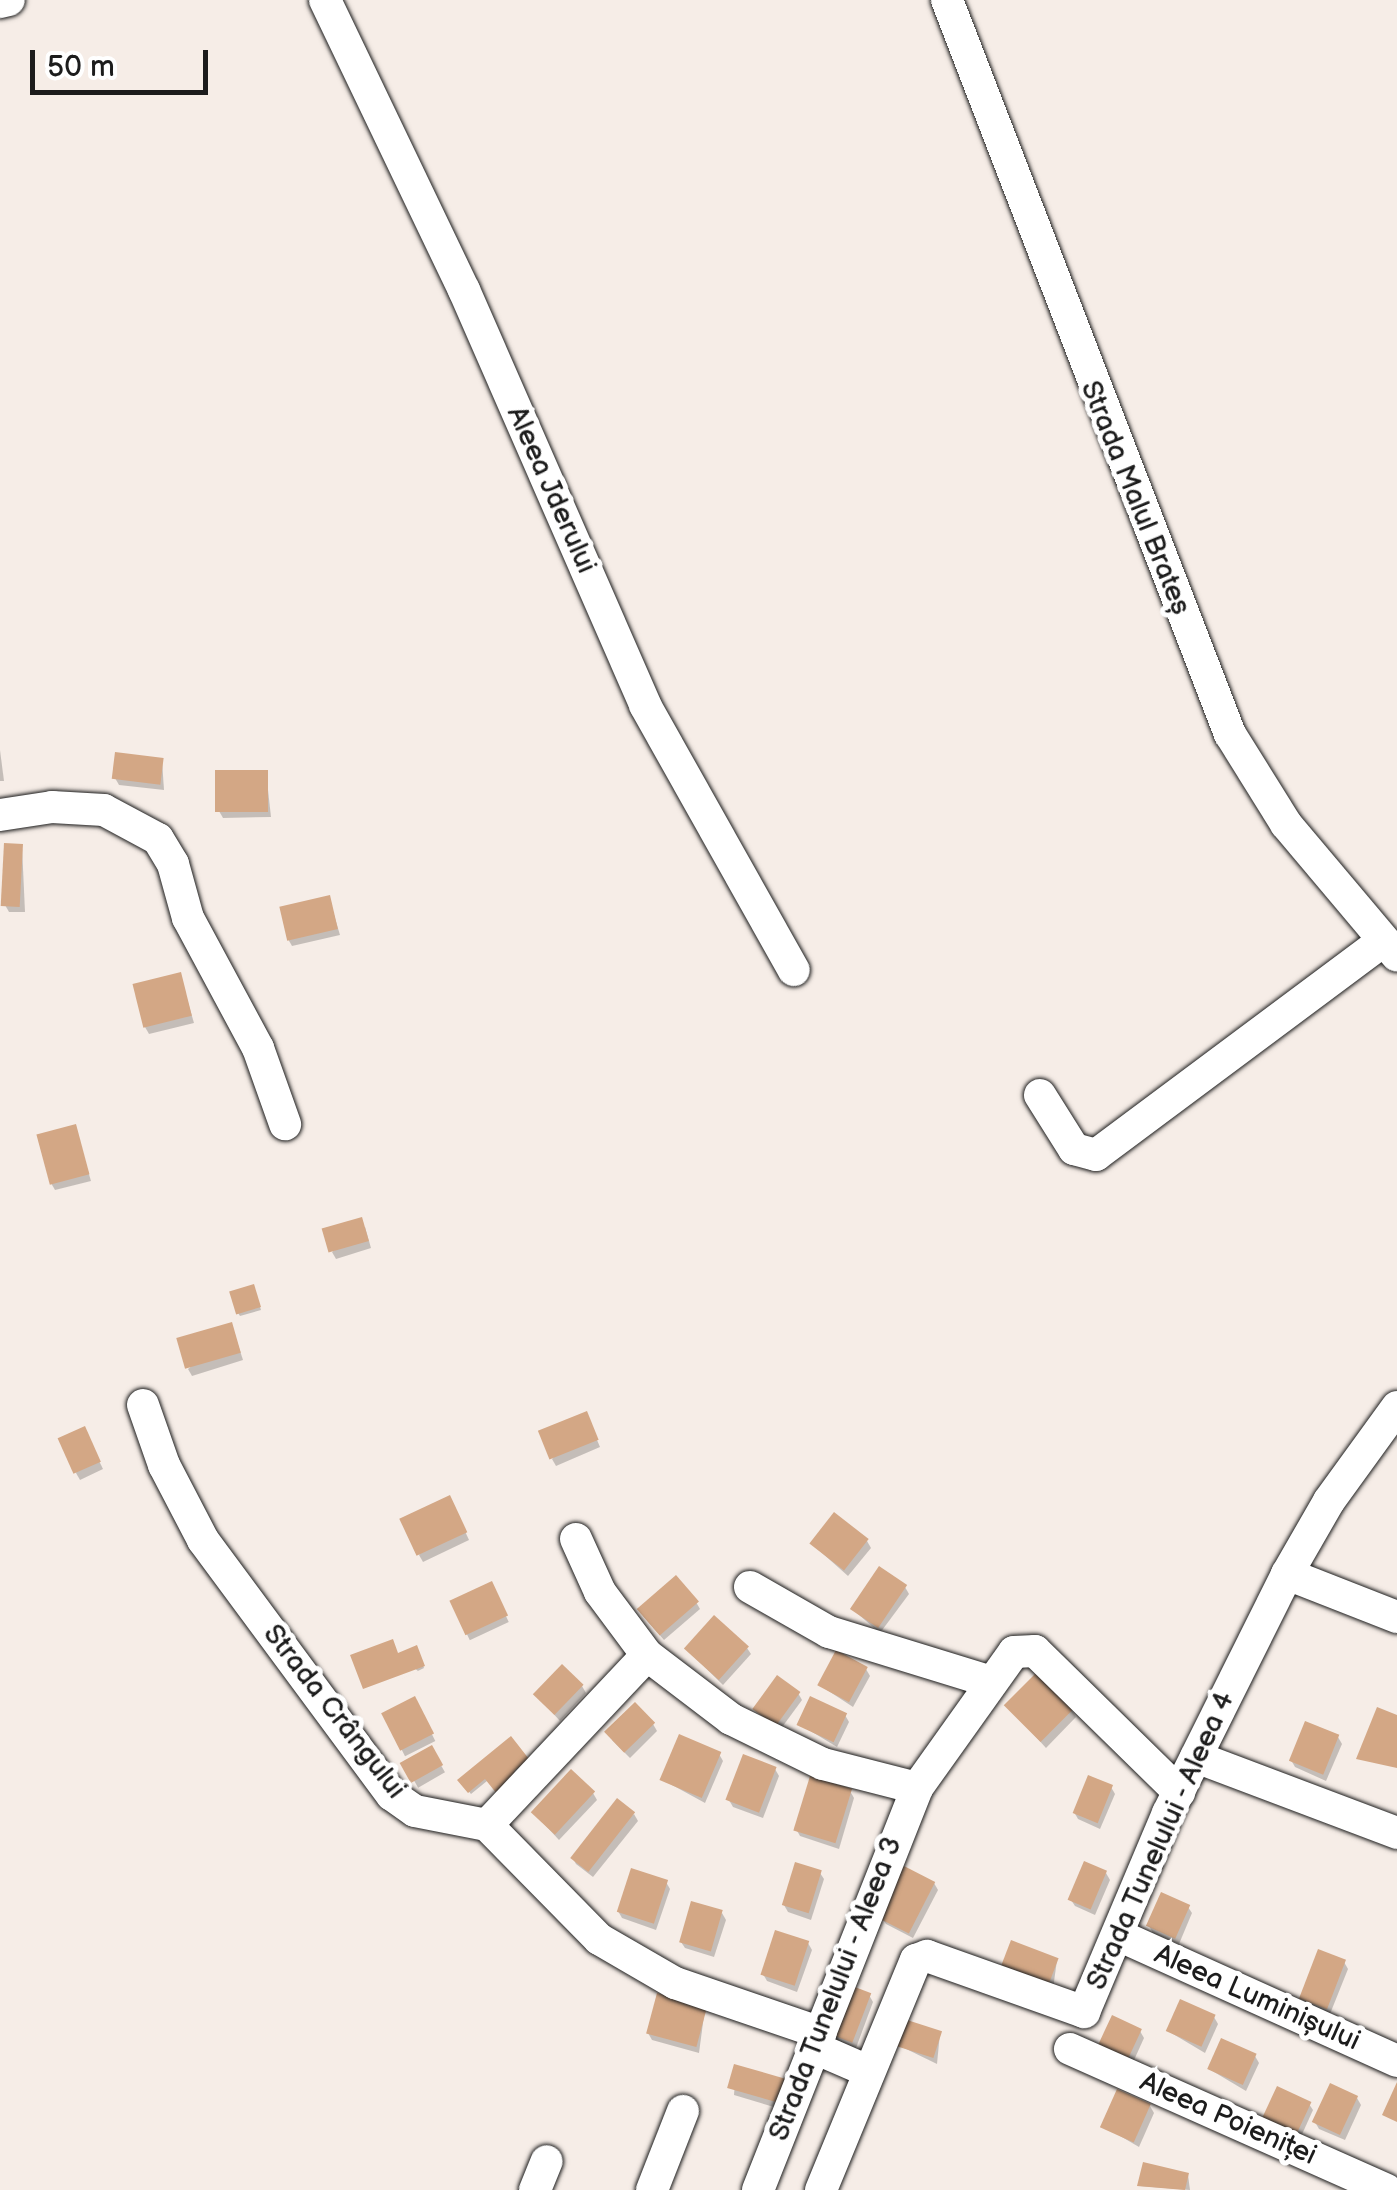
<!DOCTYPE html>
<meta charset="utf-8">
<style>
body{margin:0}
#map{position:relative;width:1397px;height:2190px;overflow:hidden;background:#f6ede7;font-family:"Balsamiq Sans",sans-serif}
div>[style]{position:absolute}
.shadow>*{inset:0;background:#0003;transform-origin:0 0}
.building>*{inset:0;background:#d3a785;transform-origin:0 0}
.roads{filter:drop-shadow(0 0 2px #1c1c1c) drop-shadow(0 0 2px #1c1c1c)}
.minor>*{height:32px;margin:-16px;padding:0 16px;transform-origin:16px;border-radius:16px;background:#fff}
span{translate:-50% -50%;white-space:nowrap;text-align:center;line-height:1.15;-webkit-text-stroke:10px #fff;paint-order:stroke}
.street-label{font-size:28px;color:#1c1c1c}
.scale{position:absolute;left:30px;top:50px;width:178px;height:45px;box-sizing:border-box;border:5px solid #1c1c1c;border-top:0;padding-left:12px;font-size:30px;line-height:35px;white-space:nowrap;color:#1c1c1c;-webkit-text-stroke:8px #fff;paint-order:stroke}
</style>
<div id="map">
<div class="shadow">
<div style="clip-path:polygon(0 750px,4px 781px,0 781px)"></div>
<div style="clip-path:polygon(162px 760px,164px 790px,119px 785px,115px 778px)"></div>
<div style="clip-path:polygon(266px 772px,271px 817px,223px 818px,219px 811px)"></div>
<div style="clip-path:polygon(22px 846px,25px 912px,9px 912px,5px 905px)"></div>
<div style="clip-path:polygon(329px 898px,340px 935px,292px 946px,288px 939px)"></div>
<div style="clip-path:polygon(180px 975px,194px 1023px,149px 1034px,145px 1027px)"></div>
<div style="clip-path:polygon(75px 1127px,91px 1181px,55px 1190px,51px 1183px)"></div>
<div style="clip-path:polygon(365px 1227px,371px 1248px,336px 1259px,332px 1252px)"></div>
<div style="clip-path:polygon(255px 1290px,261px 1310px,240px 1316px,238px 1313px)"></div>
<div style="clip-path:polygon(234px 1332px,243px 1360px,192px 1376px,188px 1369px)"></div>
<div style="clip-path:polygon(589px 1421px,600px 1447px,556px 1466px,552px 1459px)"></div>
<div style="clip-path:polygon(87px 1436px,103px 1469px,80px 1480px,76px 1473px)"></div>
<div style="clip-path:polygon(453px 1505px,469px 1540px,423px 1562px,419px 1555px)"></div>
<div style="clip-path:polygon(867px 1541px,871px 1548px,848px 1576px,812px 1544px)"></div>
<div style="left:491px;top:1584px;width:42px;height:43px;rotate:65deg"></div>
<div style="clip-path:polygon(905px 1587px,909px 1594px,880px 1633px,851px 1608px)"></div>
<div style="clip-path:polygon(696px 1602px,700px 1609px,664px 1640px,643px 1616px)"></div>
<div style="clip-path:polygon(747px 1648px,751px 1654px,723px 1685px,686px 1649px)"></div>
<div style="clip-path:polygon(418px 1651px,424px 1668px,369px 1695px,418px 1671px,398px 1655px)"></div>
<div style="clip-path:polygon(866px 1669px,870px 1676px,853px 1707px,821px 1686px)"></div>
<div style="clip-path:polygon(582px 1686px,586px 1693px,560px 1721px,536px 1695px)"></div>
<div style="clip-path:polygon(798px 1693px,802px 1700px,780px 1730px,756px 1709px)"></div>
<div style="left:414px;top:1699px;width:47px;height:34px;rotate:63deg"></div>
<div style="clip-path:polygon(1007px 1705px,1072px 1711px,1076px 1717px,1046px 1748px)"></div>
<div style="clip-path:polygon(845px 1715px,849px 1722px,837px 1747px,799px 1724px)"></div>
<div style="clip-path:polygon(653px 1724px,657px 1731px,630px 1758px,612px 1740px)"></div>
<div style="clip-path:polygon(1338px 1737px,1342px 1744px,1326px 1781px,1295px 1767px,1291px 1760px)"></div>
<div style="clip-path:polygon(511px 1740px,531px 1767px,487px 1781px,471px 1794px,460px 1781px)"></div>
<div style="left:431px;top:1748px;width:28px;height:31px;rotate:60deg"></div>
<div style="clip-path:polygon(719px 1754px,723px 1761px,705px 1803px,663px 1780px)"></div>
<div style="clip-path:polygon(775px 1769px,779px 1776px,763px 1818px,733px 1807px,729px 1800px)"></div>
<div style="clip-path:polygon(1111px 1787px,1115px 1794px,1100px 1829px,1078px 1819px,1074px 1812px)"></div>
<div style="clip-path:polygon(850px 1791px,854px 1798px,839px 1849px,800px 1836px,796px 1829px)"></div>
<div style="clip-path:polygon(593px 1793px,597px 1800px,559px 1840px,533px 1812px)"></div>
<div style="clip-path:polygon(634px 1814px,638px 1821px,593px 1877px,576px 1864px,572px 1857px)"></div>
<div style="clip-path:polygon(820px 1873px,824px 1879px,811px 1920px,788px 1912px,784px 1905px)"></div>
<div style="clip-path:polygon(1106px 1873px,1110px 1880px,1095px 1915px,1075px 1906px,1071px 1900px)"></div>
<div style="clip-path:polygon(666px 1882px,670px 1889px,656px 1930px,622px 1918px,618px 1911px)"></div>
<div style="clip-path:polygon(934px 1883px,938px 1890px,913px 1938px,886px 1924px,882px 1918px)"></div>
<div style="clip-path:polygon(1188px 1907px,1192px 1913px,1179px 1944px,1153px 1933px,1149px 1926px)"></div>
<div style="clip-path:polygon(722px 1913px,726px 1920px,714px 1957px,685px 1948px,681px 1942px)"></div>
<div style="clip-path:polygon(808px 1943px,812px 1950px,797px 1992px,767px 1981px,763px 1974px)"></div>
<div style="clip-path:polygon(1057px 1960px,1053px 1989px,1005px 1965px)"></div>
<div style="clip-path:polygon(1344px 1962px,1348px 1969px,1330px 2014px,1306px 2005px,1302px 1998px)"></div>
<div style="clip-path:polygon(869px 1995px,873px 2002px,856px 2048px,835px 2041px,831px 2034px)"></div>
<div style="clip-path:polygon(705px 2008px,699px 2053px,652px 2040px,648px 2033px)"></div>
<div style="clip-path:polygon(1214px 2017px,1218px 2024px,1205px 2053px,1168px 2031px)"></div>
<div style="clip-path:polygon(1140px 2031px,1144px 2038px,1130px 2069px,1103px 2056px)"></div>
<div style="clip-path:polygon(940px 2033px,937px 2064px,898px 2045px)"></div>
<div style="clip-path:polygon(1255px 2056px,1259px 2063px,1246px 2091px,1209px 2069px)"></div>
<div style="clip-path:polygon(736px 2067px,784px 2110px,734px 2095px)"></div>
<div style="clip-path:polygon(1357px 2098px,1361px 2105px,1345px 2140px,1319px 2129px,1315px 2122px)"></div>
<div style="clip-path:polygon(1309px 2104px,1313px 2110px,1299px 2141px,1268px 2127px)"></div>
<div style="clip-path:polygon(1150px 2106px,1154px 2113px,1139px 2147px,1103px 2126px)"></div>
<div style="clip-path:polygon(1188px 2175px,1190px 2190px,1140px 2186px)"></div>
</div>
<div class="building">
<div style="left:115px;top:752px;width:49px;height:27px;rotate:7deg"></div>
<div style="left:215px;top:770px;width:53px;height:42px"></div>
<div style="left:4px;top:843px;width:19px;height:63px;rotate:3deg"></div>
<div style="left:330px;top:895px;width:35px;height:52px;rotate:77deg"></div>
<div style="left:181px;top:972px;width:45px;height:50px;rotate:76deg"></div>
<div style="left:76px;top:1124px;width:52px;height:41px;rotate:75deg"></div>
<div style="left:362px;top:1217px;width:25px;height:42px;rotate:74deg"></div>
<div style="left:254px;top:1284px;width:24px;height:26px;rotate:73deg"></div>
<div style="left:232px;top:1322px;width:32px;height:58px;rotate:74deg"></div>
<div style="left:587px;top:1411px;width:31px;height:53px;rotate:68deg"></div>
<div style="left:85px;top:1426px;width:39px;height:30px;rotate:66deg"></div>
<div style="left:450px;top:1495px;width:41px;height:56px;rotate:65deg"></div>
<div style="left:834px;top:1512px;width:44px;height:40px;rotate:38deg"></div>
<div style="left:879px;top:1566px;width:34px;height:52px;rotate:34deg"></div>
<div style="left:676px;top:1575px;width:35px;height:52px;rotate:49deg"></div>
<div style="left:492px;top:1581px;width:38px;height:47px;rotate:65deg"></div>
<div style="left:714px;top:1615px;width:47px;height:45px;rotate:42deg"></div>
<div style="clip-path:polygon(393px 1639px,398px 1653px,417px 1645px,425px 1666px,363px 1689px,350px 1655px)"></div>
<div style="left:836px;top:1650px;width:36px;height:40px;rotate:28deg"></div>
<div style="left:562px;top:1664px;width:30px;height:42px;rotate:44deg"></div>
<div style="left:1037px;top:1672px;width:52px;height:47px;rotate:45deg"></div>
<div style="left:777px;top:1675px;width:29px;height:42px;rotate:36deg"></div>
<div style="left:415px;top:1696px;width:42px;height:38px;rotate:63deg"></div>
<div style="left:810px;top:1696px;width:41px;height:32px;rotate:25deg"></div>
<div style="left:635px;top:1702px;width:29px;height:43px;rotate:46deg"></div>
<div style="clip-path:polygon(1377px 1707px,1397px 1715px,1397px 1768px,1356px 1759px)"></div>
<div style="left:1305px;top:1721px;width:37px;height:43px;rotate:22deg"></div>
<div style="left:679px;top:1734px;width:46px;height:50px;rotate:23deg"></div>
<div style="clip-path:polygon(511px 1736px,529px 1759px,514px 1771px,518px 1776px,497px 1794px,485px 1779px,468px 1793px,457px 1780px)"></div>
<div style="left:432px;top:1745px;width:23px;height:37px;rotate:61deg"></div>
<div style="left:743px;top:1754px;width:36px;height:49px;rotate:21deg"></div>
<div style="left:571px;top:1769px;width:33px;height:59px;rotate:43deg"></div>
<div style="left:1088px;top:1775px;width:27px;height:41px;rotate:22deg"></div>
<div style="left:810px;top:1776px;width:44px;height:57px;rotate:17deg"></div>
<div style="left:617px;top:1798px;width:23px;height:76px;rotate:38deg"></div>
<div style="left:1084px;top:1861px;width:25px;height:42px;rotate:23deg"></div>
<div style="left:795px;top:1862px;width:28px;height:45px;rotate:17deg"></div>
<div style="left:904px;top:1866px;width:35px;height:58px;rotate:27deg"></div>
<div style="left:631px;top:1868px;width:39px;height:46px;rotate:18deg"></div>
<div style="left:1161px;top:1892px;width:32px;height:37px;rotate:24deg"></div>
<div style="left:691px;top:1901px;width:33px;height:43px;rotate:16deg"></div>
<div style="left:775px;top:1930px;width:36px;height:47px;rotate:18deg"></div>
<div style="left:1011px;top:1940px;width:51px;height:27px;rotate:21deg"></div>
<div style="left:1318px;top:1949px;width:30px;height:53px;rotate:21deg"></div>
<div style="left:847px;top:1984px;width:26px;height:53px;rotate:21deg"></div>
<div style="left:657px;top:1993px;width:52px;height:42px;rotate:15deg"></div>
<div style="left:1180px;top:1999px;width:39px;height:35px;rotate:24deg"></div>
<div style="left:1112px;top:2015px;width:33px;height:38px;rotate:25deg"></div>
<div style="left:904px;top:2019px;width:40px;height:28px;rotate:18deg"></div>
<div style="left:1221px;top:2038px;width:39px;height:34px;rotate:24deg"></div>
<div style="left:734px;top:2064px;width:56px;height:25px;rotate:16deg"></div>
<div style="clip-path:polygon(1397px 2082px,1397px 2122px,1382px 2115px)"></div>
<div style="left:1330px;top:2083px;width:31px;height:43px;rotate:25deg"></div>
<div style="left:1277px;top:2086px;width:38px;height:38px;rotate:25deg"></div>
<div style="left:1117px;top:2089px;width:37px;height:42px;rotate:24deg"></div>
<div style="clip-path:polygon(1143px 2162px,1189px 2173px,1185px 2190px,1137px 2186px)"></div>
</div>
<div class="roads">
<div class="minor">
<div style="left:325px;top:0;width:322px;rotate:64.4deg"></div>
<div style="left:464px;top:290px;width:453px;rotate:66.4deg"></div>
<div style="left:645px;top:705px;width:304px;rotate:60.7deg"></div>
<div style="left:947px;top:0;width:787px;rotate:68.92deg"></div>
<div style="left:1230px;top:734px;width:106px;rotate:58.1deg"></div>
<div style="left:1286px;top:824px;width:172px;rotate:49.9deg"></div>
<div style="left:0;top:2px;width:9px;rotate:-13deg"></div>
<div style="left:0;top:815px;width:53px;rotate:-8.7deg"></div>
<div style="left:52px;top:807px;width:52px;rotate:3.3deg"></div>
<div style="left:104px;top:810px;width:61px;rotate:28.2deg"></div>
<div style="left:158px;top:839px;width:29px;rotate:59deg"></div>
<div style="left:173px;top:864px;width:56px;rotate:74.5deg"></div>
<div style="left:188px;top:918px;width:148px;rotate:61.7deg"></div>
<div style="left:258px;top:1048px;width:81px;rotate:70.4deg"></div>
<div style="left:1040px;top:1095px;width:64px;rotate:57.8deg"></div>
<div style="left:1074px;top:1149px;width:23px;rotate:15deg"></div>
<div style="left:1096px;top:1155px;width:357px;rotate:-36.7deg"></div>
<div style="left:143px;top:1405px;width:64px;rotate:70.7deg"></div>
<div style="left:164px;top:1465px;width:85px;rotate:62.5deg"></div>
<div style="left:203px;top:1540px;width:317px;rotate:53.5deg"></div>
<div style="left:392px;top:1795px;width:28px;rotate:35deg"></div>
<div style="left:415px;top:1811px;width:73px;rotate:11deg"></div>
<div style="left:487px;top:1825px;width:160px;rotate:45.5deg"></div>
<div style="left:599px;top:1939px;width:88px;rotate:30.1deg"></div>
<div style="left:675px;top:1983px;width:154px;rotate:18.9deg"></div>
<div style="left:576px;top:1539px;width:58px;rotate:65.6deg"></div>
<div style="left:600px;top:1592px;width:79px;rotate:53.3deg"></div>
<div style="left:647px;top:1655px;width:106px;rotate:37.3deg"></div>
<div style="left:731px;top:1719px;width:102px;rotate:26.1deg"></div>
<div style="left:823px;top:1764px;width:97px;rotate:14.3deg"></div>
<div style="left:1287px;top:1574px;width:118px;rotate:21.4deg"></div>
<div style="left:750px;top:1587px;width:91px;rotate:29.7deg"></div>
<div style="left:829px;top:1632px;width:166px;rotate:17.1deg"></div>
<div style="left:1196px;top:1757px;width:215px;rotate:20.7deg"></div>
<div style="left:487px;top:1825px;width:233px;rotate:-46.7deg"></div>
<div style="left:1118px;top:1935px;width:306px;rotate:24.3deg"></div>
<div style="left:815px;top:2048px;width:58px;rotate:23.5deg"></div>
<div style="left:1070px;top:2049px;width:346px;rotate:24deg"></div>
<div style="left:535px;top:2190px;width:31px;rotate:-68deg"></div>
<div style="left:652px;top:2190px;width:85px;rotate:-68.6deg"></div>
<div style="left:758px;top:2190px;width:432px;rotate:-68.4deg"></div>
<div style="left:917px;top:1788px;width:167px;rotate:-54.5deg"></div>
<div style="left:1014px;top:1652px;width:21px;rotate:-3deg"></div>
<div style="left:1035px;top:1651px;width:202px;rotate:44.4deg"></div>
<div style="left:821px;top:2190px;width:249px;rotate:-67.6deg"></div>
<div style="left:916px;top:1960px;width:12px;rotate:-20deg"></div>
<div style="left:927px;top:1956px;width:167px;rotate:19.6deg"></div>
<div style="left:1084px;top:2012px;width:216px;rotate:-67.1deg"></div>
<div style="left:1168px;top:1813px;width:267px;rotate:-63.5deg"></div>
<div style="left:1287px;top:1574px;width:84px;rotate:-60.1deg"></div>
<div style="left:1329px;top:1501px;width:116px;rotate:-54.1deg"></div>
</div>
</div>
<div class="street-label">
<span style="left:551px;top:490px;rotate:66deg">Aleea Jderului</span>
<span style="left:1135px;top:498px;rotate:68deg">Strada Malul Brateș</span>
<span style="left:334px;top:1712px;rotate:52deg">Strada Crângului</span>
<span style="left:1161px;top:1841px;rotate:-66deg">Strada Tunelului - Aleea 4</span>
<span style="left:836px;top:1989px;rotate:-69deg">Strada Tunelului - Aleea 3</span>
<span style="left:1257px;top:1998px;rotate:24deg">Aleea Luminișului</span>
<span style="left:1228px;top:2119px;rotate:24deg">Aleea Poieniței</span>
</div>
<div class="scale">50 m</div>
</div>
